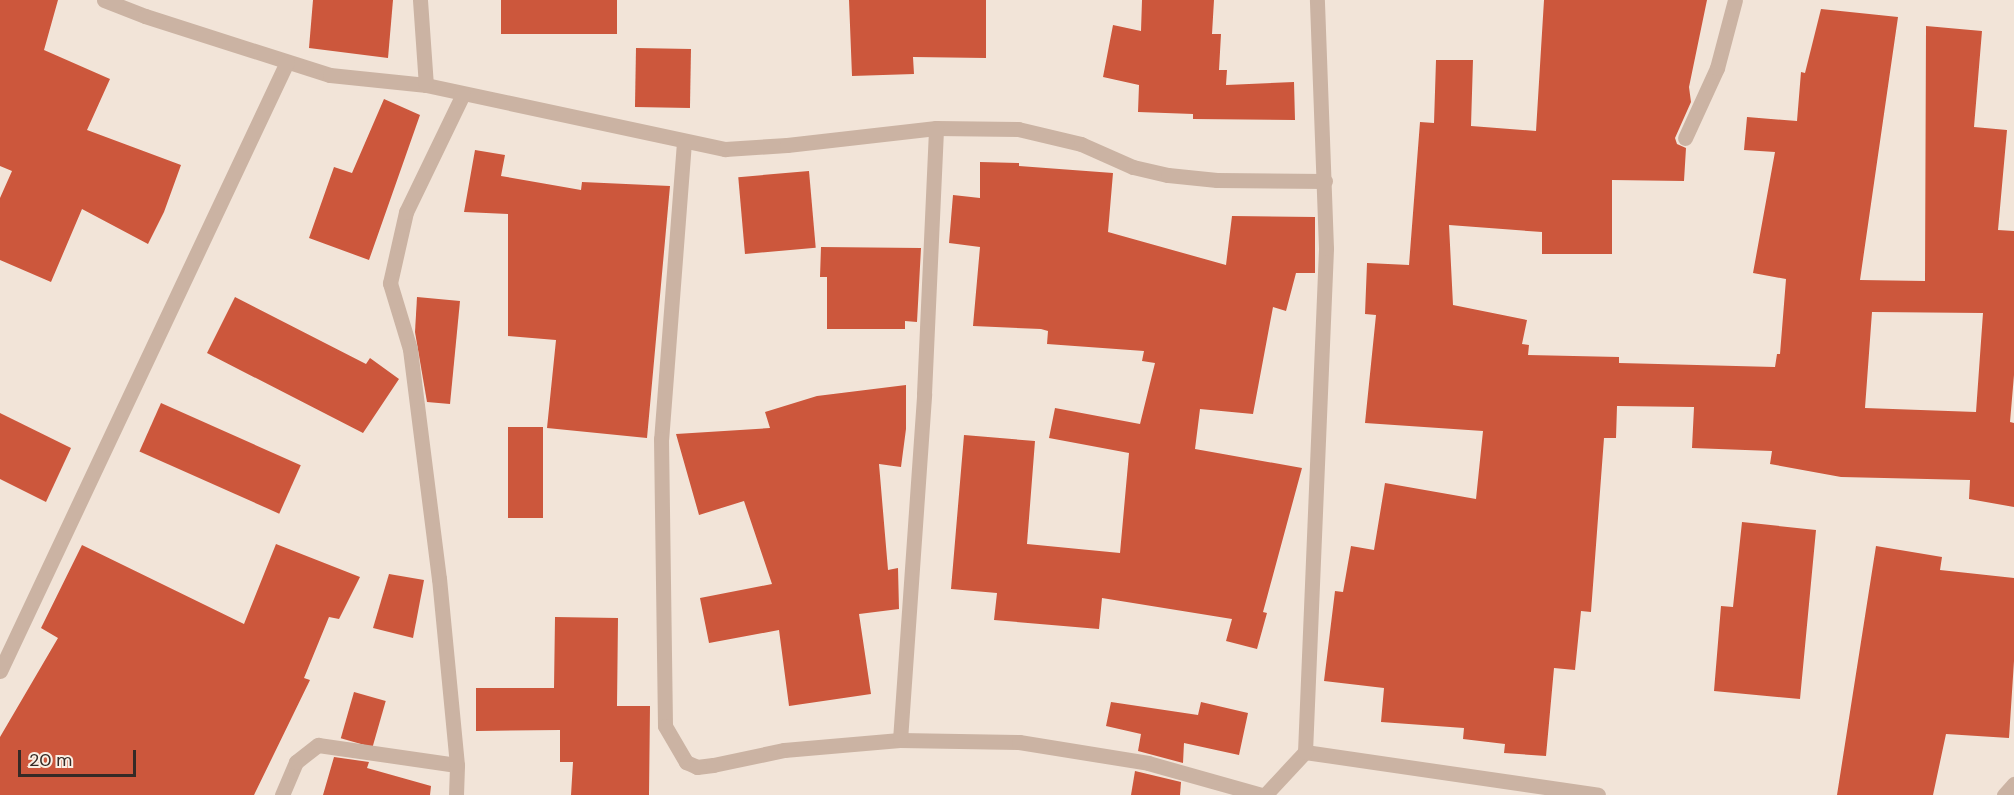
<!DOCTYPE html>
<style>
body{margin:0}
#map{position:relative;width:2014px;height:795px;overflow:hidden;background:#f2e4d8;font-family:"DM Sans",sans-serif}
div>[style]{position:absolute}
.building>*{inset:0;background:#cc573c;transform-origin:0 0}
.minor>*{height:15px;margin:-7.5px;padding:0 7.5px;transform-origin:7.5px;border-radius:7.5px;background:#cbb3a3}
span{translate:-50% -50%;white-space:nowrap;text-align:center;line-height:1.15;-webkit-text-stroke:5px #faefe4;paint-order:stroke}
.scale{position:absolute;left:18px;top:750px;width:118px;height:27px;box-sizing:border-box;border:3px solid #352a26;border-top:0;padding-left:8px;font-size:18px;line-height:21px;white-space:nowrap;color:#352a26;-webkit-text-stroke:4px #faefe4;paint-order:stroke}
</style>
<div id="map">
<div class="building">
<div style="clip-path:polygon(0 0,58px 0,44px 50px,110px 79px,87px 130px,181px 165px,164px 212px,148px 244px,82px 209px,51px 282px,0 260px,0 198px,12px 171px,0 166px)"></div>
<div style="clip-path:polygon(313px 0,393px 0,388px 58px,309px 48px)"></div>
<div style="left:501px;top:0;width:116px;height:34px"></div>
<div style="clip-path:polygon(849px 0,986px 0,986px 58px,913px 57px,914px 74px,852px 76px)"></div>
<div style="clip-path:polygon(1142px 0,1214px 0,1212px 34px,1221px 34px,1219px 70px,1227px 70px,1226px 85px,1294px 82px,1295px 120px,1193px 119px,1193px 114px,1138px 112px,1139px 85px,1103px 77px,1113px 25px,1141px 31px)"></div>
<div style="clip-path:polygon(evenodd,1544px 0,1707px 0,1689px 87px,1691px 102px,1675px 138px,1677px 144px,1686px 148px,1684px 181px,1612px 180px,1612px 254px,1542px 254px,1542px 232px,1449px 225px,1453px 305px,1527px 320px,1522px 344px,1529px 345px,1528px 355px,1619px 357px,1619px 363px,1775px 367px,1777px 354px,1780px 354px,1786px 279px,1753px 273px,1775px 152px,1744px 150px,1747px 117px,1797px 121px,1801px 72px,1805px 73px,1821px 9px,1898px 17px,1860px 280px,1925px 281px,1926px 26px,1982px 31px,1974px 127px,2007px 130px,1998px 230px,2014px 231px,2014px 375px,2010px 422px,2014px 423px,2014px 507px,1969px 499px,1970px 480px,1841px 477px,1770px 464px,1772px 451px,1692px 448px,1694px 407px,1617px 406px,1616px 438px,1604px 438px,1591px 612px,1581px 611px,1575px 670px,1554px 668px,1546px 756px,1504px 753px,1505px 744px,1463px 739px,1464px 728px,1381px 722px,1384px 688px,1324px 681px,1335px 591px,1343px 592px,1351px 546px,1374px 550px,1385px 483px,1476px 499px,1483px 431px,1365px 423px,1376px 315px,1365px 314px,1367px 263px,1409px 265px,1420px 122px,1434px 123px,1436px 60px,1473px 60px,1471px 126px,1536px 131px,1544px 0,1872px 312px,1983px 313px,1976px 412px,1865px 408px,1872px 312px)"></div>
<div style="left:636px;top:48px;width:55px;height:59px;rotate:1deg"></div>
<div style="clip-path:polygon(384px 99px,420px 115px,369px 260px,309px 238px,334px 167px,352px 173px)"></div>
<div style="clip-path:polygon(475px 150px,505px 155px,501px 176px,581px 190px,582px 182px,670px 186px,647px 438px,547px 428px,556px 340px,508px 336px,508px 214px,464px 212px)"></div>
<div style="clip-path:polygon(980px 162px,1019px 163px,1019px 166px,1113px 173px,1108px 232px,1226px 265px,1232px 216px,1315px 217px,1315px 273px,1296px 273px,1286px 311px,1273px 307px,1253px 414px,1200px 409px,1195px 449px,1302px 468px,1263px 612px,1267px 613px,1257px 649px,1226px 641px,1232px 619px,1102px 598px,1099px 629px,994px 620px,997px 593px,951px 589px,964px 435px,1035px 441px,1027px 544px,1120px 553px,1129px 453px,1049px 438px,1055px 408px,1140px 424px,1155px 363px,1142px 361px,1144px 351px,1047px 344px,1048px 331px,1041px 329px,973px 326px,980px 247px,949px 243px,953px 195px,980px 198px)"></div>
<div style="left:809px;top:171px;width:77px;height:71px;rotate:85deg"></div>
<div style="clip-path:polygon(821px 247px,921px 248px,917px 322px,905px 321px,905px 329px,827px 329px,827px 277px,820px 277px)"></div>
<div style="clip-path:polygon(235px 297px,366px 364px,370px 358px,399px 379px,363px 433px,207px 353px)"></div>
<div style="clip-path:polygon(417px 297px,460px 301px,450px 404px,427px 402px,415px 332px)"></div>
<div style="clip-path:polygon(906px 385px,906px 429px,901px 467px,879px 464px,888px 570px,898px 568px,899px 609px,859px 614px,871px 694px,789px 706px,779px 630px,709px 643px,700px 598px,772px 584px,744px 501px,699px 515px,676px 434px,770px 428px,765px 412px,817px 396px)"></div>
<div style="left:161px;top:403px;width:153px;height:53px;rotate:24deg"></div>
<div style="clip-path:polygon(0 413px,71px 448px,46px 502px,0 479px)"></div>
<div style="left:508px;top:427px;width:35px;height:91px"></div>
<div style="clip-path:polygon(1742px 522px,1816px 530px,1800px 699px,1714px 691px,1721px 606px,1733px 607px)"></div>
<div style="clip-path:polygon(276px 544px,360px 577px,339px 619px,329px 617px,304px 678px,310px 680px,254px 795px,0 795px,0 737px,58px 638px,41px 628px,82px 545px,244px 624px)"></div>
<div style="clip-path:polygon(1876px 546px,1942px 557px,1940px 570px,2014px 578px,2014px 661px,2009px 738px,1946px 734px,1933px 795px,1837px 795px)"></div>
<div style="clip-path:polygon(389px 574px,424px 580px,413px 638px,373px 628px)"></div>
<div style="clip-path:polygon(555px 617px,618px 618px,617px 706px,650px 706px,649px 795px,571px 795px,573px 762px,560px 762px,560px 730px,476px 731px,476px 688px,554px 688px)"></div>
<div style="left:354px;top:692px;width:33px;height:48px;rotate:16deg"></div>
<div style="clip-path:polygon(1111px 702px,1198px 715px,1201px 702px,1248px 713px,1239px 755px,1184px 743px,1183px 763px,1138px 751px,1141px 734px,1106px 726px)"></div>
<div style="clip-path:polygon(334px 757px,369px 762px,367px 768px,431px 786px,430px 795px,323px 795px)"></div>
<div style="clip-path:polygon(1135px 771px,1181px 782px,1180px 795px,1131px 795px)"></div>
</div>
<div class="minor">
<div style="left:104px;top:0;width:44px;rotate:21.3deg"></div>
<div style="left:145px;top:16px;width:194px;rotate:17.7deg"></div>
<div style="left:330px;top:75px;width:97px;rotate:5.9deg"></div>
<div style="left:426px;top:85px;width:306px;rotate:12.1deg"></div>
<div style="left:725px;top:149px;width:62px;rotate:-3.7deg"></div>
<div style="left:787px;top:145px;width:150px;rotate:-6.5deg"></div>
<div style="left:936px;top:128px;width:82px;rotate:0.7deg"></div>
<div style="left:1018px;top:129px;width:65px;rotate:13.4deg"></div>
<div style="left:1081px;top:144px;width:57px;rotate:23.9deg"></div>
<div style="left:1133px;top:167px;width:36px;rotate:13deg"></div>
<div style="left:1168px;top:175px;width:49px;rotate:5.8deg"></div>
<div style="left:1217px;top:180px;width:108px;rotate:0.5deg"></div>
<div style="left:420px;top:0;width:85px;rotate:86deg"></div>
<div style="left:1685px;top:138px;width:77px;rotate:-65.4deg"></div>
<div style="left:1717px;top:68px;width:70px;rotate:-75.2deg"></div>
<div style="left:684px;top:142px;width:298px;rotate:94.4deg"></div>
<div style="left:661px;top:439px;width:287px;rotate:89.2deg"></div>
<div style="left:665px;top:726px;width:42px;rotate:59.7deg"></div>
<div style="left:686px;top:762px;width:12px;rotate:24deg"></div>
<div style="left:697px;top:767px;width:16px;rotate:-7deg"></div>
<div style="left:713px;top:765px;width:73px;rotate:-11.9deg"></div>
<div style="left:784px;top:750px;width:116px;rotate:-4.9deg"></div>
<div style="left:900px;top:740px;width:119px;rotate:1deg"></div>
<div style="left:1019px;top:742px;width:131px;rotate:9.2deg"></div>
<div style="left:1148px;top:763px;width:118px;rotate:15.7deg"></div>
<div style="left:0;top:671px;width:673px;rotate:-64.77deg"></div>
<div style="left:900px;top:740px;width:347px;rotate:-86deg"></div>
<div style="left:924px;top:394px;width:266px;rotate:-87.4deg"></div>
<div style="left:1305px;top:752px;width:296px;rotate:8.3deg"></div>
<div style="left:282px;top:795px;width:36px;rotate:-67deg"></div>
<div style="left:296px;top:762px;width:28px;rotate:-38deg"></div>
<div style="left:318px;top:745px;width:140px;rotate:8.2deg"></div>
<div style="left:456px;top:795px;width:30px;rotate:-88deg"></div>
<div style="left:457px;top:765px;width:187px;rotate:-95.5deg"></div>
<div style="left:439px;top:579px;width:232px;rotate:-97.2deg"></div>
<div style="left:410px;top:349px;width:69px;rotate:-106.9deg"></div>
<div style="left:390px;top:283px;width:73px;rotate:-77.3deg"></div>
<div style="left:406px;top:212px;width:131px;rotate:-64.2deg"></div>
<div style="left:1265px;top:795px;width:59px;rotate:-47.1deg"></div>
<div style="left:1305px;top:752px;width:504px;rotate:-87.61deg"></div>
<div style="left:1326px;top:248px;width:248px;rotate:-92.1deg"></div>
<div style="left:2004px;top:795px;width:15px;rotate:-48deg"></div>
</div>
<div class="scale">20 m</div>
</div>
